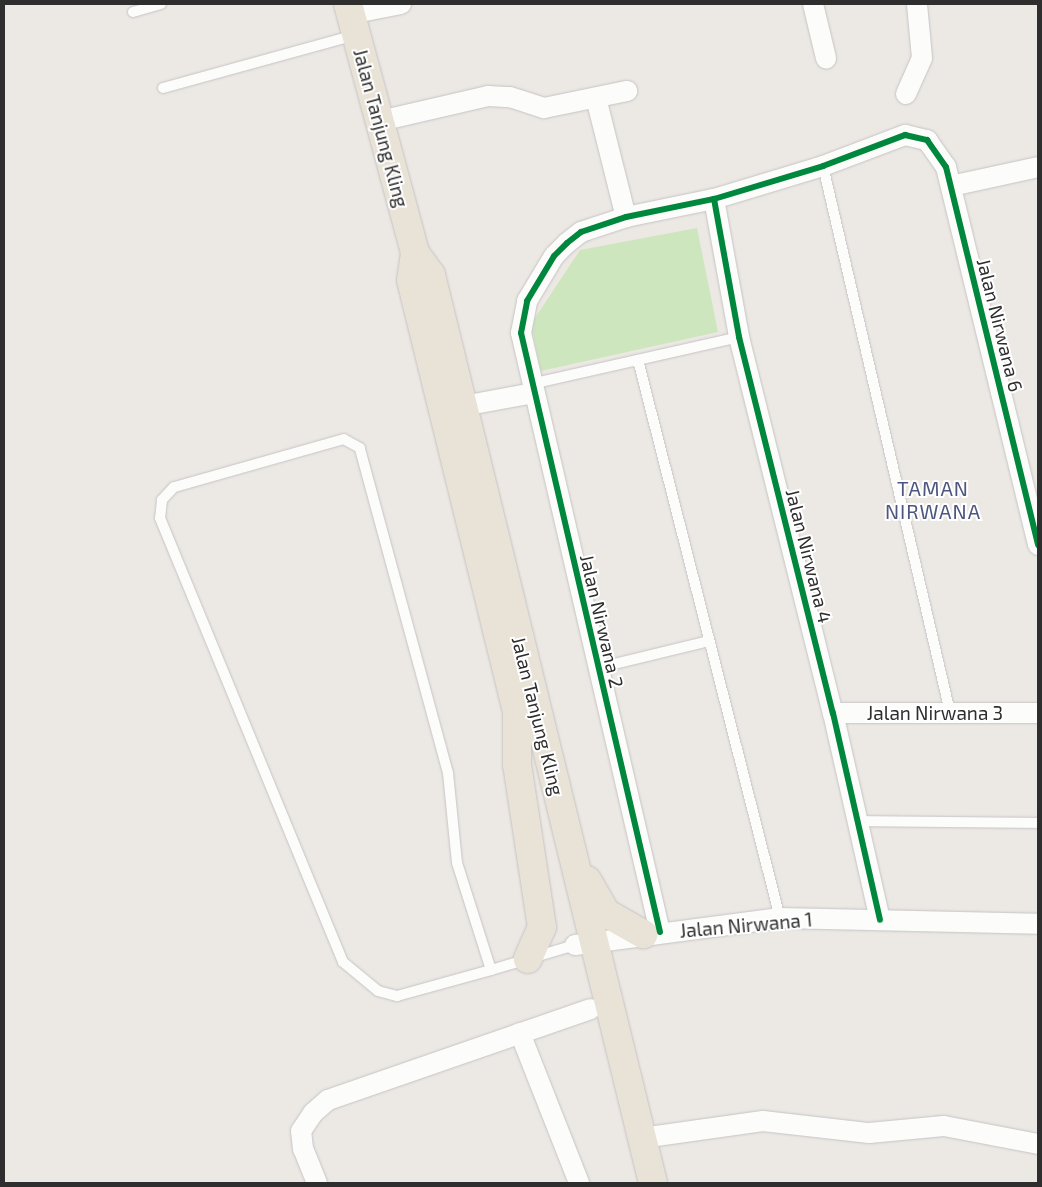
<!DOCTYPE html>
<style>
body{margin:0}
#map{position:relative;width:1042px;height:1187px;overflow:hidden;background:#ece8e4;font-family:"Exo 2",sans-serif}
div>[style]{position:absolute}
.green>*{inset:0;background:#cee6be}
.roads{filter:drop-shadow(0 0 1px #c5c4c5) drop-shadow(0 0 1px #c5c4c5)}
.service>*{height:10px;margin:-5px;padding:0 5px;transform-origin:5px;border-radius:5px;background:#fcfcfb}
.minor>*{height:20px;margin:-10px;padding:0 10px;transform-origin:10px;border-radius:10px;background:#fcfcfb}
.trunk>*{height:28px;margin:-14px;padding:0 14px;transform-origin:14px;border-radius:14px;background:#e9e2d6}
.cycleway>*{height:6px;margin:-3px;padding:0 3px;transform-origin:3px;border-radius:3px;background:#00873e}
span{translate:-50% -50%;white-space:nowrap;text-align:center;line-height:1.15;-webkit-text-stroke:4px #fff;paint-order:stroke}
.street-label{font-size:19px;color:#2e2e2e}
.neighbourhood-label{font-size:20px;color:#4d5680;letter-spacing:1px}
.frame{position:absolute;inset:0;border:5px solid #2e2e2e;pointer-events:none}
</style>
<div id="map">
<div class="green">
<div style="clip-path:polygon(697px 228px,718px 332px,541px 371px,531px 324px,580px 250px)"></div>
</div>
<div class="roads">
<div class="service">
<div style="left:133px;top:12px;width:29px;rotate:-16deg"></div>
<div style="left:163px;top:88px;width:199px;rotate:-15.4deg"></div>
<div style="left:823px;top:166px;width:561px;rotate:76.91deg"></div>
<div style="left:638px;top:360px;width:576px;rotate:75.72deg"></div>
<div style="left:531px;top:384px;width:213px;rotate:-12.7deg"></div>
<div style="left:598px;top:668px;width:114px;rotate:-13.7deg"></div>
<div style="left:856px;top:821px;width:182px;rotate:0.6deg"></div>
<div style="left:491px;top:970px;width:112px;rotate:-107.6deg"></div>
<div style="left:457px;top:863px;width:90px;rotate:-95.7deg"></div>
<div style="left:448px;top:773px;width:337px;rotate:-105.2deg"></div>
<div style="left:360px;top:448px;width:18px;rotate:-151deg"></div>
<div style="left:344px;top:439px;width:177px;rotate:164.2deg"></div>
<div style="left:174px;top:487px;width:18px;rotate:133deg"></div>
<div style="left:162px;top:500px;width:18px;rotate:96deg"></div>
<div style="left:160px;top:518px;width:480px;rotate:67.6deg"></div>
<div style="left:343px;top:962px;width:45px;rotate:39.6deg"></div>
<div style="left:378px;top:991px;width:20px;rotate:15deg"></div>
<div style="left:397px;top:996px;width:98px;rotate:-15.5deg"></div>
<div style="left:491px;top:970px;width:88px;rotate:-16.6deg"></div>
</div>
<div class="minor">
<div style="left:813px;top:4px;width:56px;rotate:76.5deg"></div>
<div style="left:350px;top:14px;width:52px;rotate:-11.1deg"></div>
<div style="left:906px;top:94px;width:39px;rotate:-66deg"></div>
<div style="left:922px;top:58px;width:54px;rotate:-95.3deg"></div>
<div style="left:596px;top:98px;width:123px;rotate:75.9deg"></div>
<div style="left:380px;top:121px;width:111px;rotate:-13deg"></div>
<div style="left:488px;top:96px;width:22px;rotate:3deg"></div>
<div style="left:510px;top:97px;width:36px;rotate:18deg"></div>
<div style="left:544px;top:108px;width:85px;rotate:-11.6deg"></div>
<div style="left:951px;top:186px;width:89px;rotate:-12.3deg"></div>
<div style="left:714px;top:199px;width:140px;rotate:79.7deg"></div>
<div style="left:739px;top:337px;width:388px;rotate:76deg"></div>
<div style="left:833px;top:713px;width:212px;rotate:77.2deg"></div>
<div style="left:463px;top:406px;width:71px;rotate:-10.5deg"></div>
<div style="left:833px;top:713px;width:205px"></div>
<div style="left:660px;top:932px;width:615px;rotate:-103.06deg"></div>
<div style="left:521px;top:333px;width:33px;rotate:-79deg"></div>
<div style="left:527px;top:301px;width:52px;rotate:-59deg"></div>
<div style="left:554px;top:256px;width:18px;rotate:-45deg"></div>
<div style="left:567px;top:243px;width:18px;rotate:-38deg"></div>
<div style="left:581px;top:232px;width:47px;rotate:-18.4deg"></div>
<div style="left:626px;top:217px;width:90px;rotate:-11.6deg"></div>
<div style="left:714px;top:199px;width:114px;rotate:-16.8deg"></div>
<div style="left:823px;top:166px;width:88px;rotate:-20.7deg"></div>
<div style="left:905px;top:135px;width:23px;rotate:13deg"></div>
<div style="left:927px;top:140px;width:33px;rotate:55deg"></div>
<div style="left:946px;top:167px;width:389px;rotate:76.3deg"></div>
<div style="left:575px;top:945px;width:207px;rotate:-7.5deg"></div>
<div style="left:780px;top:918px;width:258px;rotate:1.3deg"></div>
<div style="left:520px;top:1033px;width:161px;rotate:68.5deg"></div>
<div style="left:642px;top:1138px;width:122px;rotate:-8deg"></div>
<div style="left:763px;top:1121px;width:107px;rotate:6.5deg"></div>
<div style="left:869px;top:1133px;width:75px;rotate:-5.3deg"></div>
<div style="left:944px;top:1126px;width:96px;rotate:10.8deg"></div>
<div style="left:317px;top:1183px;width:37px;rotate:-112deg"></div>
<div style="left:303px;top:1149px;width:18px;rotate:-96deg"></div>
<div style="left:301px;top:1131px;width:22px;rotate:-56deg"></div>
<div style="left:313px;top:1113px;width:20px;rotate:-41deg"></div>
<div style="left:328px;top:1100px;width:278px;rotate:-19.1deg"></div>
</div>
<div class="trunk">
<div style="left:348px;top:4px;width:258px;rotate:74.9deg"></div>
<div style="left:415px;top:253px;width:27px;rotate:54deg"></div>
<div style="left:431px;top:275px;width:935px;rotate:76.26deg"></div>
<div style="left:415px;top:253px;width:27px;rotate:98deg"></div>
<div style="left:411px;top:280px;width:443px;rotate:76.2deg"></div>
<div style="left:517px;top:709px;width:55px;rotate:90deg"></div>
<div style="left:517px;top:764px;width:165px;rotate:81.3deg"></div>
<div style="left:542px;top:927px;width:35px;rotate:114deg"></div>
<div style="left:587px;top:880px;width:38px;rotate:60deg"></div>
<div style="left:606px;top:913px;width:43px;rotate:29.6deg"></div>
</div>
</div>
<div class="cycleway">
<div style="left:714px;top:199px;width:140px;rotate:79.7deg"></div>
<div style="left:739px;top:337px;width:388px;rotate:76deg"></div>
<div style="left:833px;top:713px;width:212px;rotate:77.2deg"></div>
<div style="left:660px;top:932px;width:615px;rotate:-103.06deg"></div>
<div style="left:521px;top:333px;width:33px;rotate:-79deg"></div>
<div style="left:527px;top:301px;width:52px;rotate:-59deg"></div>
<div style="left:554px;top:256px;width:18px;rotate:-45deg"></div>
<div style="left:567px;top:243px;width:18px;rotate:-38deg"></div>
<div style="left:581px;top:232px;width:47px;rotate:-18.4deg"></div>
<div style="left:626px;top:217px;width:90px;rotate:-11.6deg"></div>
<div style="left:714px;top:199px;width:114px;rotate:-16.8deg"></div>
<div style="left:823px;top:166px;width:88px;rotate:-20.7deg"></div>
<div style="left:905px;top:135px;width:23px;rotate:13deg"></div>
<div style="left:927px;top:140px;width:33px;rotate:55deg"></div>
<div style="left:946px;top:167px;width:389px;rotate:76.3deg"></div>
</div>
<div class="street-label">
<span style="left:381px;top:128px;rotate:75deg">Jalan Tanjung Kling</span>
<span style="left:1000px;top:325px;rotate:76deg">Jalan Nirwana 6</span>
<span style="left:809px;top:556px;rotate:76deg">Jalan Nirwana 4</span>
<span style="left:602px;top:621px;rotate:77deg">Jalan Nirwana 2</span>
<span style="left:935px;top:713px">Jalan Nirwana 3</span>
<span style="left:538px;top:716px;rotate:76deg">Jalan Tanjung Kling</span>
<span style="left:746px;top:925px;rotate:-5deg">Jalan Nirwana 1</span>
</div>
<div class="neighbourhood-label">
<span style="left:933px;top:500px">TAMAN<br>NIRWANA</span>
</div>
<div class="frame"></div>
</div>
